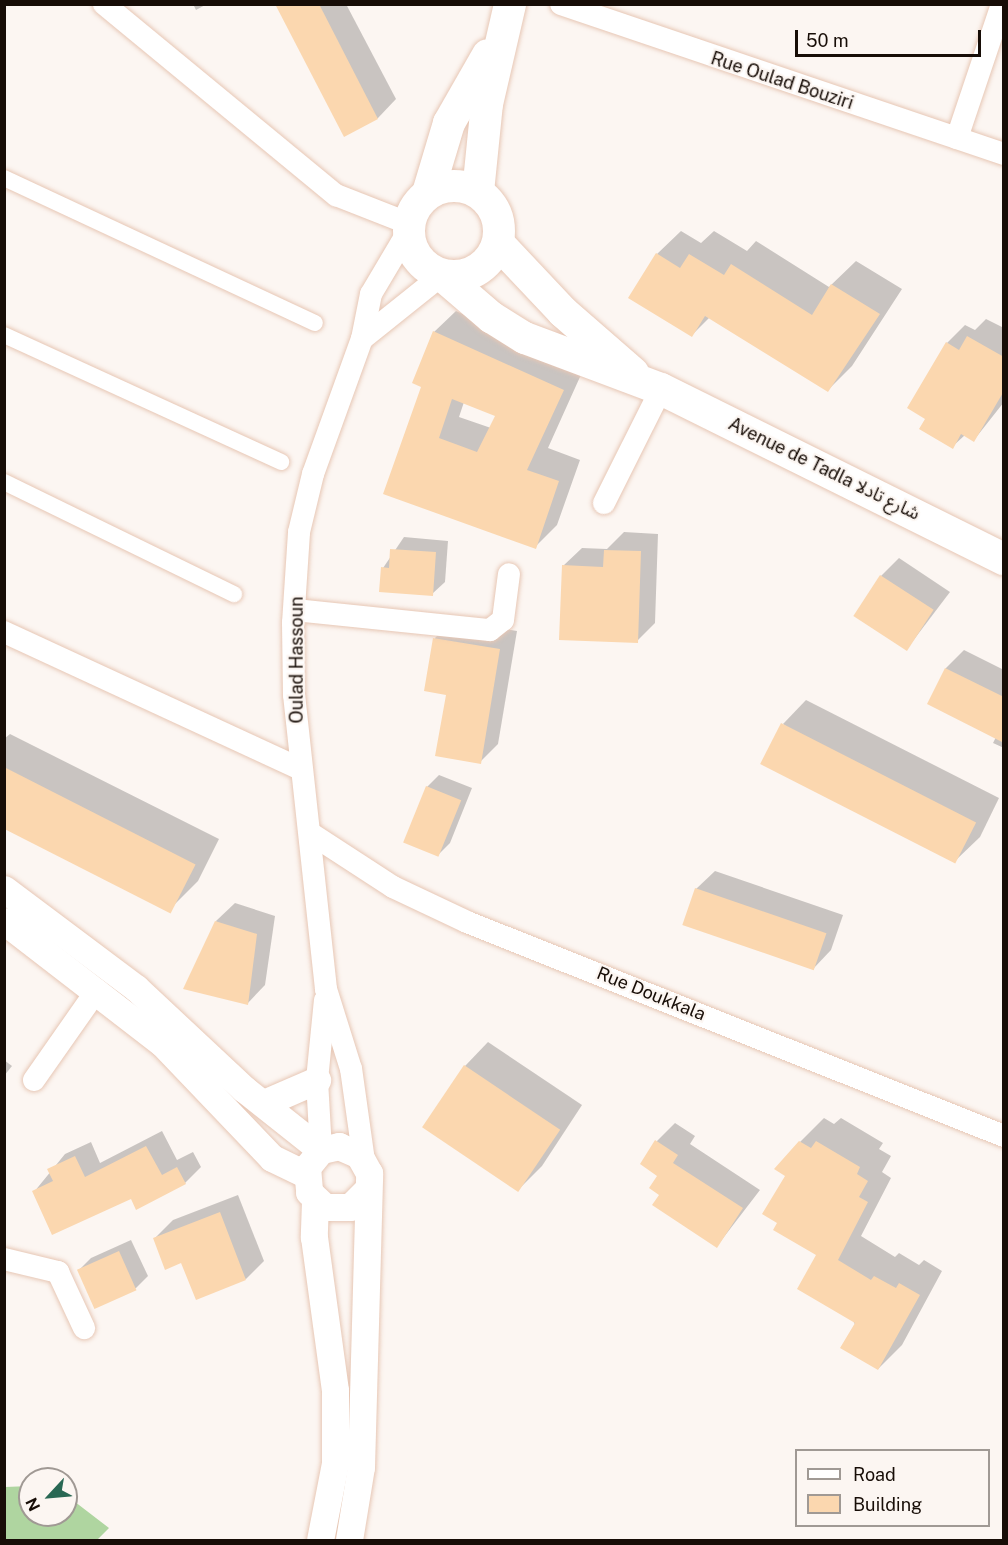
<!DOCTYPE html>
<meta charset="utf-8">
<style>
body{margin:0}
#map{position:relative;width:1008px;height:1545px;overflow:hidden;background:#fcf6f2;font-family:"Public Sans","Noto Sans Arabic",sans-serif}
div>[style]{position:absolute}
.forest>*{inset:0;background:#afd5a0}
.shadow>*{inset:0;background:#0003}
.building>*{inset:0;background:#fbd7af;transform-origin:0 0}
.roads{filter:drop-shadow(0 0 2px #e7c7b5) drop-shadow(0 0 2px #e7c7b5)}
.pedestrian>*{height:16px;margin:-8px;padding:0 8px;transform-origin:8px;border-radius:8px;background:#fff}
.minor>*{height:22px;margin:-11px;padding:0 11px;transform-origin:11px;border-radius:11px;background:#fff}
.tertiary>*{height:27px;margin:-13.5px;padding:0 13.5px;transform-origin:13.5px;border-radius:13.5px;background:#fff}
.secondary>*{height:32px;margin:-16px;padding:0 16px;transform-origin:16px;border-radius:16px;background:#fff}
.secondary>.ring{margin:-16px;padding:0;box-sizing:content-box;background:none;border:32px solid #fff;border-radius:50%}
span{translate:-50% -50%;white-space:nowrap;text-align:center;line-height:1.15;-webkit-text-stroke:4.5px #fcf6f2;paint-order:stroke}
.street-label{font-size:18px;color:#170d07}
.frame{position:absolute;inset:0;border:6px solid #170d07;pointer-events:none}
.legend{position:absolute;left:795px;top:1449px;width:195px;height:78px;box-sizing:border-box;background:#fcf6f2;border:2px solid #a09994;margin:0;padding:8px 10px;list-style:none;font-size:18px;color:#170d07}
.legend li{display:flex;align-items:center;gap:12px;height:30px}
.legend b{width:30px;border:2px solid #a09994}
.north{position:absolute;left:18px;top:1467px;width:60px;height:60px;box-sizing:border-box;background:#fcf6f2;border:2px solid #a09994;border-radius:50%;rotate:244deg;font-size:16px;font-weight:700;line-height:24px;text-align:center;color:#170d07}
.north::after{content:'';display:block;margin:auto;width:21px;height:27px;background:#296854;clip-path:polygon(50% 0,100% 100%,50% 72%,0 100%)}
.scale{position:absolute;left:795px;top:30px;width:186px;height:27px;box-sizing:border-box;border:3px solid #170d07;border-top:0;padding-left:8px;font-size:18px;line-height:21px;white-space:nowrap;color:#170d07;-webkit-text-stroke:4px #fcf6f2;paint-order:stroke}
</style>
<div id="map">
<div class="forest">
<div style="clip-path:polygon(30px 1486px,30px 1515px,66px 1515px,66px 1495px,109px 1528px,97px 1540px,5px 1540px,5px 1487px)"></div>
</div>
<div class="shadow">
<div style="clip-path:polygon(193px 4px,207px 4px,196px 10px)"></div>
<div style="clip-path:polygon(277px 4px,346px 4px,396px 99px,378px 118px,344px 135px)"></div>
<div style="clip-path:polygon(681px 231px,701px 243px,714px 231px,747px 251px,756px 241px,829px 287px,856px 261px,902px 289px,852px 366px,828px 390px,710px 317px,692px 335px,657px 254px)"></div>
<div style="clip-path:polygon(evenodd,456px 311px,584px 368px,548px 448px,580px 460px,557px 525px,535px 547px,385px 494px,423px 386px,434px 332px,456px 311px,464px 402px,497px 415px,491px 428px,459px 417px,464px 402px)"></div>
<div style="clip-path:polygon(986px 319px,1004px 328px,1004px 402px,974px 440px,965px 435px,952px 447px,927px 418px,947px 343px,965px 325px,975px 330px)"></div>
<div style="clip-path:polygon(624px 532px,658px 534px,655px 623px,637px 641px,563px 566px,582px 548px,607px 549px)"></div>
<div style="clip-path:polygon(404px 537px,448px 541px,445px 582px,432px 594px,383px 568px)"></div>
<div style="clip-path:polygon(899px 558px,950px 592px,906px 650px,881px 576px)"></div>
<div style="clip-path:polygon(453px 620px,517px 631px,498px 744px,480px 762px,435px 638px)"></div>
<div style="clip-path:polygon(964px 650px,1004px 670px,1004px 748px,993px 743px,996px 737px,929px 703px,946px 668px)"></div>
<div style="clip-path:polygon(806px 700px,999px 798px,980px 837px,956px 860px,783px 724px)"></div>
<div style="clip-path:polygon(10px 734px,219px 839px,198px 881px,174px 905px,4px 820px,4px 739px)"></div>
<div style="clip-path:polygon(439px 775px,472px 788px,450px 843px,438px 855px,427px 787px)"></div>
<div style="clip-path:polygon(715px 871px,843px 915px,831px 950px,813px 969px,696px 889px)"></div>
<div style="clip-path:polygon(235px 903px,275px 916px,265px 985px,247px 1004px,216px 921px)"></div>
<div style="clip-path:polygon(488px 1042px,582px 1105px,542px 1166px,518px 1190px,465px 1066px)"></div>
<div style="clip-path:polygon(4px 1060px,12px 1066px,4px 1076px)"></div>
<div style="clip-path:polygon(824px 1118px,834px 1124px,841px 1118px,883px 1143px,879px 1149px,891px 1156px,882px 1172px,891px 1178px,861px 1236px,895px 1257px,899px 1253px,919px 1265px,924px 1260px,942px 1271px,902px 1345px,878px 1369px,819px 1255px,779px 1222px,800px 1142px)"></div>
<div style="clip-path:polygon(675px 1123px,695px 1136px,690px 1144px,760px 1190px,717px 1246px,661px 1194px,657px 1141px)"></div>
<div style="clip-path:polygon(162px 1131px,177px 1160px,193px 1152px,201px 1167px,185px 1183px,131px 1197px,34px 1192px,65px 1154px,91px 1142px,100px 1163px)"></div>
<div style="clip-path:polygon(238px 1195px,264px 1261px,246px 1279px,182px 1261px,154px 1239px,173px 1220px)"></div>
<div style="clip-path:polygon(131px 1240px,148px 1276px,136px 1288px,96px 1306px,79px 1270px,91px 1258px)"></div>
</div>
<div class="building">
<div style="clip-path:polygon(275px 4px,319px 4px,378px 119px,344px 137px)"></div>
<div style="clip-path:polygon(656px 253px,680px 268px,689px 254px,724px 275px,731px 264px,812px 315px,831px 284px,880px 314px,828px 392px,705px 316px,692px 337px,628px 298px)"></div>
<div style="clip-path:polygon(evenodd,433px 331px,564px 390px,527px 470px,559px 481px,536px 549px,383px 494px,421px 387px,412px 383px,433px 331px,452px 399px,495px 416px,477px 452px,439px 438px,452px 399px)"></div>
<div style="clip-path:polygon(967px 336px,1004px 357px,1004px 391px,974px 442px,961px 434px,953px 449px,919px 429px,925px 419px,907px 408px,946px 342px,959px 350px)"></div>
<div style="clip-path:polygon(390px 549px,436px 552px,433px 596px,379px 592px,381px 567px,389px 568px)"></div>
<div style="clip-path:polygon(604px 550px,641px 551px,638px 643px,559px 640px,562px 565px,603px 567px)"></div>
<div style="left:880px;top:575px;width:64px;height:49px;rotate:33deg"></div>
<div style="clip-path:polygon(433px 638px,500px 649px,481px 764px,435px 756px,446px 695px,424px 691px)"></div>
<div style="clip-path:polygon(945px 668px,1004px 697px,1004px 743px,927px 704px)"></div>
<div style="left:781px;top:723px;width:219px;height:46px;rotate:27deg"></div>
<div style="left:4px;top:767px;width:215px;height:55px;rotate:27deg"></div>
<div style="left:426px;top:786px;width:38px;height:61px;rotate:22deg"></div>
<div style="left:695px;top:888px;width:139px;height:39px;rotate:19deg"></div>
<div style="clip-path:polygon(215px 921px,257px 934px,248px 1005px,183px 989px)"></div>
<div style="left:464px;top:1065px;width:116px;height:75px;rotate:34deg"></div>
<div style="clip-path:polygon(655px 1140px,678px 1155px,673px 1163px,743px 1208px,717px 1248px,652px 1205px,659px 1195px,649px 1188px,657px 1176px,640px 1164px)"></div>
<div style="clip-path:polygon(799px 1141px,811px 1148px,816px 1141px,860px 1167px,857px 1174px,868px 1181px,859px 1197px,868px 1202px,838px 1260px,871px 1280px,874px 1276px,896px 1288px,899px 1283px,920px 1295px,878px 1370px,840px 1348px,855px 1323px,797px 1289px,816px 1255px,773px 1230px,777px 1223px,762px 1214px,785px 1176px,774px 1169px)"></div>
<div style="clip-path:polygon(146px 1146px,162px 1175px,177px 1167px,186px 1184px,136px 1210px,131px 1199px,52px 1235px,32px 1191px,53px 1181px,47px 1169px,75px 1156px,85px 1177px)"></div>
<div style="clip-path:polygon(220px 1212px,246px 1280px,196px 1300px,181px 1263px,165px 1270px,153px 1238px)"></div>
<div style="left:119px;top:1251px;width:43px;height:46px;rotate:66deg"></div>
</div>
<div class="roads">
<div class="pedestrian">
<div style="left:4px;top:178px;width:343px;rotate:25deg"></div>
<div style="left:4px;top:335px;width:305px;rotate:24.6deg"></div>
<div style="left:4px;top:482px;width:256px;rotate:26deg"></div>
</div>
<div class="minor">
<div style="left:104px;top:4px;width:301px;rotate:39.5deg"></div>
<div style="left:336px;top:195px;width:76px;rotate:21.5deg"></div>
<div style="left:561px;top:4px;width:468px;rotate:18.7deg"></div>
<div style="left:957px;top:138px;width:141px;rotate:-71.4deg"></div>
<div style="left:362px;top:339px;width:102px;rotate:-38.7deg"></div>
<div style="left:604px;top:503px;width:127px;rotate:-63.4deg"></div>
<div style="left:295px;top:610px;width:196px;rotate:5.9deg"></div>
<div style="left:490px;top:630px;width:16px;rotate:-38deg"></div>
<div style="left:503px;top:620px;width:46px;rotate:-82.6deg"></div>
<div style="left:4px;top:632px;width:327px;rotate:24.8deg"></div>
<div style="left:310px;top:833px;width:99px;rotate:33deg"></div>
<div style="left:393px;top:887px;width:82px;rotate:25.3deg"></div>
<div style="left:467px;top:922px;width:578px;rotate:21.73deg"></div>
<div style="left:34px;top:1080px;width:110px;rotate:-55deg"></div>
<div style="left:321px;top:1150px;width:70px;rotate:-93.3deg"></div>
<div style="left:317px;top:1080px;width:80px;rotate:-84.3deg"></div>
<div style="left:364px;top:1161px;width:93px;rotate:-98deg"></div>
<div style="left:351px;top:1069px;width:84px;rotate:-107.4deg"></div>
<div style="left:326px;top:989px;width:296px;rotate:-96.2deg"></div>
<div style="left:294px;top:695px;width:72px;rotate:-90.8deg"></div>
<div style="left:293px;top:623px;width:91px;rotate:-86.2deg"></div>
<div style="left:299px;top:532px;width:60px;rotate:-76.4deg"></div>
<div style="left:313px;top:474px;width:144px;rotate:-70.1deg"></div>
<div style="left:362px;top:339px;width:46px;rotate:-78.7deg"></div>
<div style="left:371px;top:294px;width:74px;rotate:-59.3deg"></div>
<div style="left:4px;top:1259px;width:56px;rotate:13.5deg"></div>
<div style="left:58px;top:1272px;width:62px;rotate:65.1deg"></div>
</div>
<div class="tertiary">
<div style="left:4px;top:889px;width:165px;rotate:36.9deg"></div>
<div style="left:136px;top:988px;width:148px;rotate:43.1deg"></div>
<div style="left:244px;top:1089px;width:98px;rotate:38.4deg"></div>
<div style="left:4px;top:921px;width:200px;rotate:37.7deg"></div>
<div style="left:162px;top:1043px;width:159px;rotate:46.3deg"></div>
<div style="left:272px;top:1158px;width:37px;rotate:26deg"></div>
<div style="left:264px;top:1103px;width:58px;rotate:-23.5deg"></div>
<div style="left:315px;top:1201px;width:36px;rotate:92deg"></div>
<div style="left:314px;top:1237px;width:154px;rotate:82.2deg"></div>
<div style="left:335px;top:1390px;width:73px;rotate:90deg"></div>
<div style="left:335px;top:1463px;width:78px;rotate:101deg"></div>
<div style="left:349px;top:1540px;width:74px;rotate:-80.7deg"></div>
<div style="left:361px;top:1467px;width:294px;rotate:-88.4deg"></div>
<div style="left:369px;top:1173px;width:21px;rotate:-119deg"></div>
<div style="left:359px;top:1155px;width:22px;rotate:-156deg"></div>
<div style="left:339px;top:1146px;width:18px;rotate:167deg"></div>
<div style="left:321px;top:1150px;width:22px;rotate:129deg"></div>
<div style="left:307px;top:1167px;width:25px;rotate:85deg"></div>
<div style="left:309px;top:1192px;width:22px;rotate:43deg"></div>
<div style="left:325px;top:1207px;width:25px"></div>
<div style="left:350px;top:1207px;width:23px;rotate:-45deg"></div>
</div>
<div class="secondary">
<div class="ring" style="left:409px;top:186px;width:58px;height:58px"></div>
<div style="left:478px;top:192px;width:88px;rotate:-84.2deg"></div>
<div style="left:487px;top:104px;width:103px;rotate:-77deg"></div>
<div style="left:428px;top:193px;width:73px;rotate:-73.3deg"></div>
<div style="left:449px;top:123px;width:78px;rotate:-60.2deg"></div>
<div style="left:498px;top:243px;width:95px;rotate:46.7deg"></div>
<div style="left:563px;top:312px;width:93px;rotate:41.1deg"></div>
<div style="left:442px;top:275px;width:65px;rotate:40.6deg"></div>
<div style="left:491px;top:317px;width:40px;rotate:32deg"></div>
<div style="left:525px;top:338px;width:145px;rotate:20.6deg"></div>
<div style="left:661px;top:389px;width:383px;rotate:26.4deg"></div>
</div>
</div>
<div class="street-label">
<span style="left:782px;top:81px;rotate:18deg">Rue Oulad Bouziri</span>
<span style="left:824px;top:469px;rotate:26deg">Avenue de Tadla شارع تادلا</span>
<span style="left:297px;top:660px;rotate:-90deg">Oulad Hassoun</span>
<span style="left:651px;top:994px;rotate:22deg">Rue Doukkala</span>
</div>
<div class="frame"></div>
<ul class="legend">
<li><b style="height:8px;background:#fff"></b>Road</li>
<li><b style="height:16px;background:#fbd7af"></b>Building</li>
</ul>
<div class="north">N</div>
<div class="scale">50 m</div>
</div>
